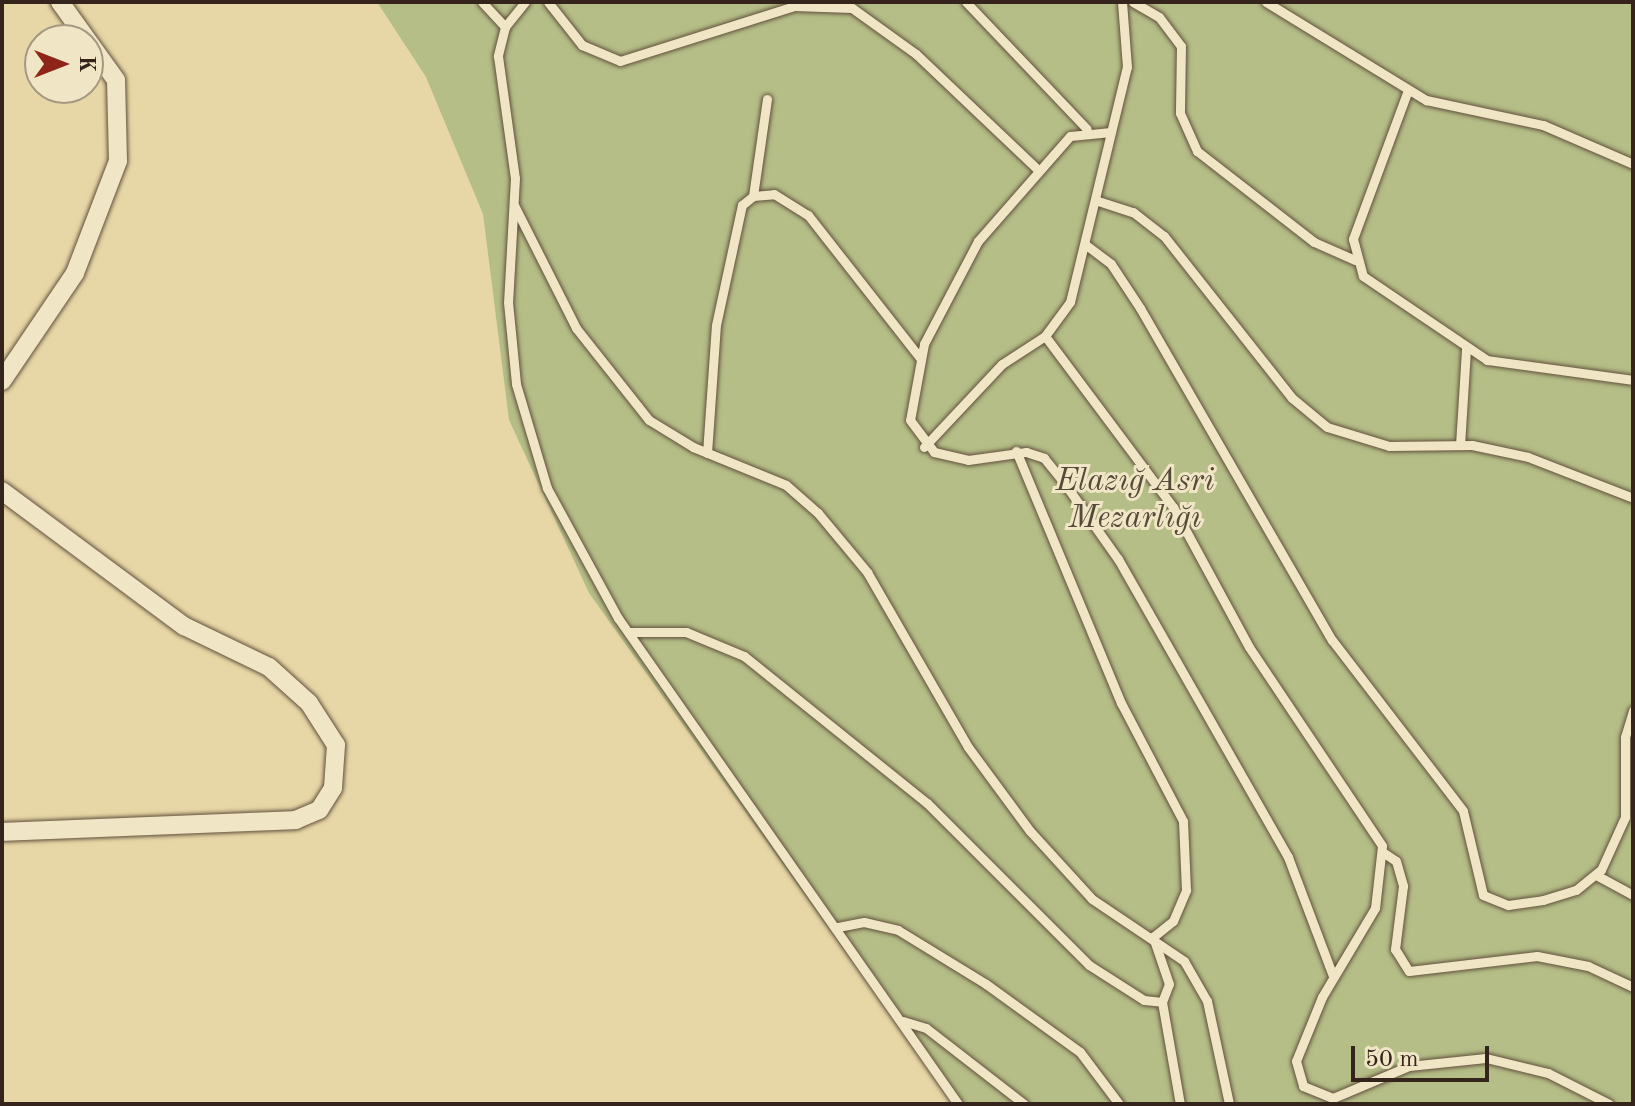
<!DOCTYPE html>
<meta charset="utf-8">
<style>
body{margin:0}
#map{position:relative;width:1635px;height:1106px;overflow:hidden;background:#e8d7a6;font-family:"Old Standard TT",serif}
div>[style]{position:absolute}
.green>*{inset:0;background:#b5be87}
.roads{filter:drop-shadow(0 0 2px #62513e) drop-shadow(0 0 2px #62513e)}
.lane>*{height:9px;margin:-4.5px;padding:0 4.5px;transform-origin:4.5px;border-radius:4.5px;background:#f0e5c5}
.street>*{height:18px;margin:-9px;padding:0 9px;transform-origin:9px;border-radius:9px;background:#f0e5c5}
span{translate:-50% -50%;white-space:nowrap;text-align:center;line-height:1.15;-webkit-text-stroke:6px #f0e5c5;paint-order:stroke}
.park-label{font-size:32px;color:#554a37;font-style:italic}
.frame{position:absolute;inset:0;border:4px solid #35241c;pointer-events:none}
.north{position:absolute;left:24px;top:24px;width:80px;height:80px;box-sizing:border-box;background:#f0e5c5;border:2px solid #a59881;border-radius:50%;rotate:90deg;font-size:22px;font-weight:700;line-height:32px;text-align:center;color:#35241c}
.north::after{content:'';display:block;margin:auto;width:28px;height:36px;background:#8f2418;clip-path:polygon(50% 0,100% 100%,50% 72%,0 100%)}
.scale{position:absolute;left:1351px;top:1046px;width:138px;height:36px;box-sizing:border-box;border:4px solid #35241c;border-top:0;padding-left:10px;font-size:24px;line-height:28px;white-space:nowrap;color:#35241c;-webkit-text-stroke:6px #f0e5c5;paint-order:stroke}
</style>
<div id="map">
<div class="green">
<div style="clip-path:polygon(377px 2px,1633px 2px,1633px 1104px,954px 1104px,589px 593px,509px 420px,483px 214px,426px 77px)"></div>
</div>
<div class="roads">
<div class="lane">
<div style="left:482px;top:2px;width:34px;rotate:47deg"></div>
<div style="left:525px;top:2px;width:32px;rotate:129deg"></div>
<div style="left:505px;top:27px;width:30px;rotate:104deg"></div>
<div style="left:498px;top:56px;width:123px;rotate:82.1deg"></div>
<div style="left:515px;top:178px;width:124px;rotate:93.2deg"></div>
<div style="left:508px;top:302px;width:82px;rotate:84.4deg"></div>
<div style="left:516px;top:384px;width:109px;rotate:73.4deg"></div>
<div style="left:547px;top:488px;width:148px;rotate:61.4deg"></div>
<div style="left:618px;top:618px;width:593px;rotate:55.02deg"></div>
<div style="left:548px;top:2px;width:55px;rotate:51.7deg"></div>
<div style="left:582px;top:45px;width:41px;rotate:22.8deg"></div>
<div style="left:620px;top:61px;width:182px;rotate:-17.5deg"></div>
<div style="left:794px;top:6px;width:58px;rotate:2deg"></div>
<div style="left:852px;top:8px;width:79px;rotate:35.7deg"></div>
<div style="left:916px;top:54px;width:167px;rotate:43.5deg"></div>
<div style="left:966px;top:2px;width:175px;rotate:46.4deg"></div>
<div style="left:1133px;top:2px;width:30px;rotate:30deg"></div>
<div style="left:1159px;top:17px;width:36px;rotate:53deg"></div>
<div style="left:1181px;top:46px;width:67px;rotate:90.9deg"></div>
<div style="left:1180px;top:113px;width:42px;rotate:65.9deg"></div>
<div style="left:1197px;top:151px;width:148px;rotate:37.9deg"></div>
<div style="left:1314px;top:242px;width:45px;rotate:23.7deg"></div>
<div style="left:1266px;top:2px;width:188px;rotate:31.5deg"></div>
<div style="left:1426px;top:100px;width:120px;rotate:12.1deg"></div>
<div style="left:1543px;top:125px;width:98px;rotate:23.4deg"></div>
<div style="left:1408px;top:90px;width:159px;rotate:110.3deg"></div>
<div style="left:1353px;top:239px;width:38px;rotate:75deg"></div>
<div style="left:1363px;top:276px;width:150px;rotate:34.1deg"></div>
<div style="left:1487px;top:360px;width:147px;rotate:7.8deg"></div>
<div style="left:1111px;top:132px;width:41px;rotate:174.4deg"></div>
<div style="left:1070px;top:136px;width:140px;rotate:131.2deg"></div>
<div style="left:978px;top:241px;width:116px;rotate:117.7deg"></div>
<div style="left:924px;top:344px;width:77px;rotate:100.4deg"></div>
<div style="left:910px;top:420px;width:40px;rotate:53deg"></div>
<div style="left:934px;top:452px;width:35px;rotate:13deg"></div>
<div style="left:968px;top:460px;width:59px;rotate:-7.9deg"></div>
<div style="left:1026px;top:452px;width:19px;rotate:18deg"></div>
<div style="left:1044px;top:458px;width:33px;rotate:51deg"></div>
<div style="left:1065px;top:484px;width:92px;rotate:54.8deg"></div>
<div style="left:1118px;top:559px;width:343px;rotate:60.3deg"></div>
<div style="left:1288px;top:857px;width:127px;rotate:69.3deg"></div>
<div style="left:753px;top:196px;width:98px;rotate:-81.8deg"></div>
<div style="left:1095px;top:200px;width:40px;rotate:18deg"></div>
<div style="left:1133px;top:212px;width:39px;rotate:38deg"></div>
<div style="left:1164px;top:236px;width:206px;rotate:51.7deg"></div>
<div style="left:1292px;top:398px;width:45px;rotate:39.6deg"></div>
<div style="left:1327px;top:427px;width:65px;rotate:17deg"></div>
<div style="left:1389px;top:446px;width:83px;rotate:-0.7deg"></div>
<div style="left:1472px;top:445px;width:57px;rotate:12.1deg"></div>
<div style="left:1528px;top:457px;width:113px;rotate:21.3deg"></div>
<div style="left:514px;top:205px;width:138px;rotate:63.2deg"></div>
<div style="left:576px;top:328px;width:117px;rotate:51.6deg"></div>
<div style="left:649px;top:420px;width:52px;rotate:31.5deg"></div>
<div style="left:693px;top:447px;width:100px;rotate:22.2deg"></div>
<div style="left:786px;top:485px;width:43px;rotate:41.2deg"></div>
<div style="left:818px;top:513px;width:77px;rotate:50.3deg"></div>
<div style="left:867px;top:572px;width:202px;rotate:60deg"></div>
<div style="left:968px;top:747px;width:104px;rotate:53.6deg"></div>
<div style="left:1030px;top:831px;width:92px;rotate:47.6deg"></div>
<div style="left:1092px;top:899px;width:111px;rotate:34deg"></div>
<div style="left:1184px;top:961px;width:46px;rotate:60.1deg"></div>
<div style="left:1207px;top:1001px;width:105px;rotate:77.9deg"></div>
<div style="left:1086px;top:245px;width:31px;rotate:37deg"></div>
<div style="left:1111px;top:264px;width:53px;rotate:56.6deg"></div>
<div style="left:1140px;top:308px;width:384px;rotate:60deg"></div>
<div style="left:1332px;top:640px;width:215px;rotate:52.5deg"></div>
<div style="left:1463px;top:811px;width:86px;rotate:76.6deg"></div>
<div style="left:1483px;top:895px;width:27px;rotate:22deg"></div>
<div style="left:1508px;top:905px;width:35px;rotate:-8deg"></div>
<div style="left:1543px;top:900px;width:34px;rotate:-17deg"></div>
<div style="left:1576px;top:890px;width:32px;rotate:-39deg"></div>
<div style="left:1601px;top:870px;width:58px;rotate:-65.6deg"></div>
<div style="left:1625px;top:817px;width:80px;rotate:-90deg"></div>
<div style="left:1625px;top:737px;width:28px;rotate:-73deg"></div>
<div style="left:1045px;top:336px;width:214px;rotate:53.2deg"></div>
<div style="left:1173px;top:507px;width:159px;rotate:61.5deg"></div>
<div style="left:1249px;top:647px;width:239px;rotate:56.2deg"></div>
<div style="left:1382px;top:846px;width:62px;rotate:96.4deg"></div>
<div style="left:1375px;top:908px;width:104px;rotate:120.8deg"></div>
<div style="left:1322px;top:997px;width:69px;rotate:112.1deg"></div>
<div style="left:1296px;top:1061px;width:26px;rotate:74deg"></div>
<div style="left:1303px;top:1086px;width:32px;rotate:22deg"></div>
<div style="left:1333px;top:1098px;width:82px;rotate:-22.8deg"></div>
<div style="left:1409px;top:1066px;width:77px;rotate:-5.9deg"></div>
<div style="left:1486px;top:1058px;width:64px;rotate:13.6deg"></div>
<div style="left:1548px;top:1073px;width:68px;rotate:26.9deg"></div>
<div style="left:1460px;top:445px;width:96px;rotate:-86.4deg"></div>
<div style="left:924px;top:447px;width:114px;rotate:-46.8deg"></div>
<div style="left:1002px;top:364px;width:51px;rotate:-33.1deg"></div>
<div style="left:1045px;top:336px;width:42px;rotate:-53.7deg"></div>
<div style="left:1070px;top:302px;width:242px;rotate:-76.4deg"></div>
<div style="left:1127px;top:67px;width:65px;rotate:-94.4deg"></div>
<div style="left:707px;top:453px;width:128px;rotate:-86deg"></div>
<div style="left:716px;top:325px;width:123px;rotate:-77.8deg"></div>
<div style="left:742px;top:205px;width:14px;rotate:-39deg"></div>
<div style="left:753px;top:196px;width:21px;rotate:-5deg"></div>
<div style="left:774px;top:194px;width:40px;rotate:32deg"></div>
<div style="left:808px;top:215px;width:182px;rotate:51.9deg"></div>
<div style="left:629px;top:632px;width:57px"></div>
<div style="left:686px;top:632px;width:63px;rotate:22.5deg"></div>
<div style="left:744px;top:656px;width:235px;rotate:38.8deg"></div>
<div style="left:927px;top:803px;width:229px;rotate:45deg"></div>
<div style="left:1089px;top:965px;width:65px;rotate:32.5deg"></div>
<div style="left:1144px;top:1000px;width:18px;rotate:6deg"></div>
<div style="left:1162px;top:1002px;width:19px;rotate:-69deg"></div>
<div style="left:1169px;top:984px;width:50px;rotate:-108.8deg"></div>
<div style="left:1153px;top:937px;width:26px;rotate:-39deg"></div>
<div style="left:1173px;top:921px;width:34px;rotate:-67deg"></div>
<div style="left:1186px;top:890px;width:69px;rotate:-92.5deg"></div>
<div style="left:1183px;top:821px;width:133px;rotate:-117.7deg"></div>
<div style="left:1121px;top:703px;width:273px;rotate:-112.6deg"></div>
<div style="left:1384px;top:853px;width:14px;rotate:34deg"></div>
<div style="left:1396px;top:861px;width:26px;rotate:74deg"></div>
<div style="left:1403px;top:886px;width:64px;rotate:97.2deg"></div>
<div style="left:1395px;top:949px;width:26px;rotate:58deg"></div>
<div style="left:1409px;top:971px;width:129px;rotate:-6.7deg"></div>
<div style="left:1537px;top:956px;width:52px;rotate:11.1deg"></div>
<div style="left:1588px;top:966px;width:50px;rotate:25deg"></div>
<div style="left:1596px;top:875px;width:42px;rotate:28.4deg"></div>
<div style="left:838px;top:927px;width:26px;rotate:-11deg"></div>
<div style="left:864px;top:922px;width:35px;rotate:13deg"></div>
<div style="left:898px;top:930px;width:103px;rotate:31.5deg"></div>
<div style="left:986px;top:984px;width:116px;rotate:35.9deg"></div>
<div style="left:1080px;top:1052px;width:65px;rotate:53.1deg"></div>
<div style="left:1162px;top:1002px;width:104px;rotate:80deg"></div>
<div style="left:903px;top:1021px;width:24px;rotate:17deg"></div>
<div style="left:926px;top:1028px;width:124px;rotate:37.8deg"></div>
</div>
<div class="street">
<div style="left:2px;top:381px;width:130px;rotate:-55.9deg"></div>
<div style="left:75px;top:273px;width:120px;rotate:-69deg"></div>
<div style="left:118px;top:161px;width:81px;rotate:-91.4deg"></div>
<div style="left:116px;top:80px;width:96px;rotate:-125.7deg"></div>
<div style="left:2px;top:491px;width:227px;rotate:36.6deg"></div>
<div style="left:184px;top:626px;width:94px;rotate:25.8deg"></div>
<div style="left:269px;top:667px;width:54px;rotate:42deg"></div>
<div style="left:309px;top:703px;width:50px;rotate:57.3deg"></div>
<div style="left:336px;top:745px;width:43px;rotate:94deg"></div>
<div style="left:333px;top:788px;width:26px;rotate:122deg"></div>
<div style="left:319px;top:810px;width:25px;rotate:157deg"></div>
<div style="left:296px;top:820px;width:294px;rotate:177.7deg"></div>
</div>
</div>
<div class="park-label">
<span style="left:1135px;top:501px">Elazığ Asri<br>Mezarlığı</span>
</div>
<div class="frame"></div>
<div class="north">K</div>
<div class="scale">50 m</div>
</div>
